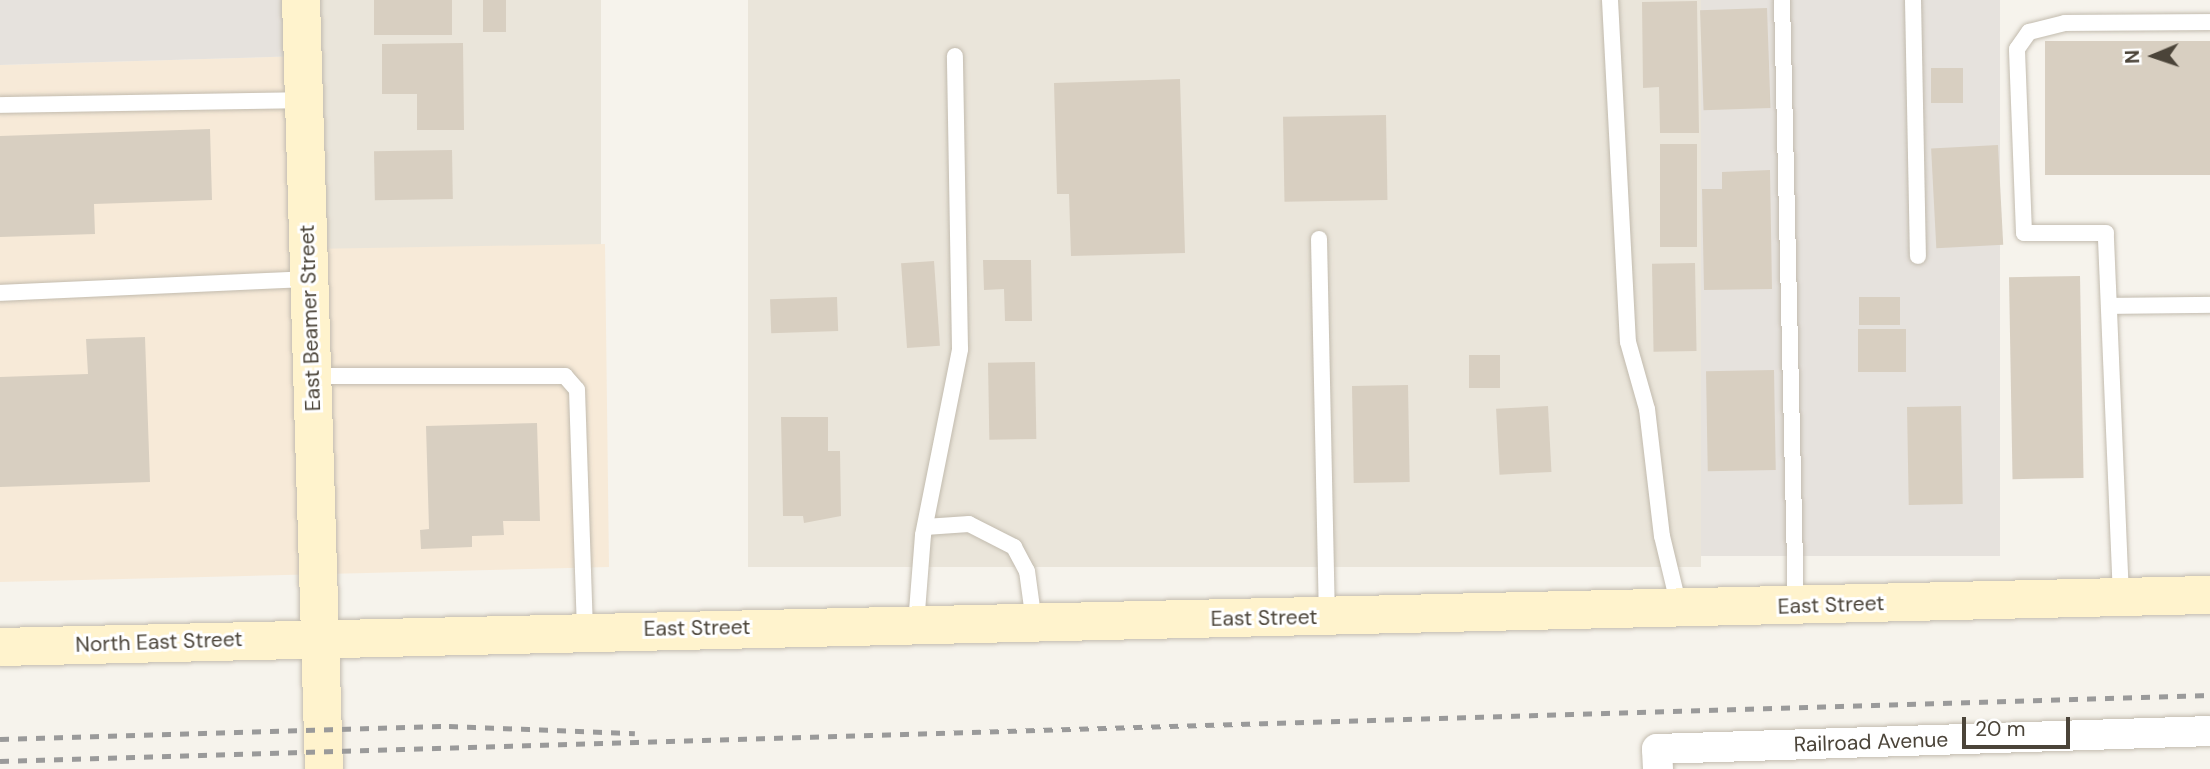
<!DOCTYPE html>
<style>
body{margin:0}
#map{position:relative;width:2210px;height:769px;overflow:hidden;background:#f6f3ec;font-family:"DM Sans",sans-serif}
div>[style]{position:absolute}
.residential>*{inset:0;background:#eae5da;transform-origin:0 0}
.commercial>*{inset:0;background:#f7ead8}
.industrial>*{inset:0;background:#e6e2dd;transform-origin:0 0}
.building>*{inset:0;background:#d8cfc1;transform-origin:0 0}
.roads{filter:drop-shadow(0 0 2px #c2bbae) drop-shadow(0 0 2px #c2bbae)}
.lane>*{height:16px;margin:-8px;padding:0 8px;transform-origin:8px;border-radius:8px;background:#fff}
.street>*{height:30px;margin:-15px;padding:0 15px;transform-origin:15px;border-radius:15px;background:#fff}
.secondary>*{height:38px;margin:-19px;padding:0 19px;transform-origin:19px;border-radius:19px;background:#fff3cd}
.rail>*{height:5px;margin-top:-2.5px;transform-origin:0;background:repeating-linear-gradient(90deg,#9a9a9a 0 9px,transparent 0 18px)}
span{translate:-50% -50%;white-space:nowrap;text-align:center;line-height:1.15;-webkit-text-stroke:6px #fff;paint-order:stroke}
.street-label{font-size:21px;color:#4b4439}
.north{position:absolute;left:2119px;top:21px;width:70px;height:70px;-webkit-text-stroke:5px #fff;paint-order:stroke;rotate:268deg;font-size:19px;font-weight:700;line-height:28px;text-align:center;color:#4b4439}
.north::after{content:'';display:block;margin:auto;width:24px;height:32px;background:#4b4439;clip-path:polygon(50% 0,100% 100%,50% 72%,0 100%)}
.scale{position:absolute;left:1962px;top:717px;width:108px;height:32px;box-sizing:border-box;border:4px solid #4b4439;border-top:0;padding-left:9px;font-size:21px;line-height:24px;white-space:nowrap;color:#4b4439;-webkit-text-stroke:5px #fff;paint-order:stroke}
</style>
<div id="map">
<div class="residential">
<div style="left:301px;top:0;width:300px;height:249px"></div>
<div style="left:748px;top:0;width:953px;height:567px"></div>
</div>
<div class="commercial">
<div style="clip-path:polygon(303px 56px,309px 249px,605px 244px,609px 567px,0 582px,0 65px)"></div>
</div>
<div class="industrial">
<div style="clip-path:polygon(0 0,301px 0,303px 56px,0 65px)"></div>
<div style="left:1701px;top:0;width:299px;height:556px"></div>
</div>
<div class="building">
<div style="left:374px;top:0;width:78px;height:35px"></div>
<div style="left:483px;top:0;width:23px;height:32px"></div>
<div style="clip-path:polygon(1697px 1px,1699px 133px,1660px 133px,1659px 87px,1643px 88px,1642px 2px)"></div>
<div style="left:1767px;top:8px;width:100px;height:67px;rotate:88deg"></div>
<div style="left:2210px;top:41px;width:134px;height:165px;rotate:90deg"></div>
<div style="clip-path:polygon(463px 43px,464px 130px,417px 130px,417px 94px,382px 94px,382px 44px)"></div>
<div style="left:1963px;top:68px;width:35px;height:32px;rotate:90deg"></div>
<div style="clip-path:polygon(1180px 79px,1185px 253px,1071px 256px,1069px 194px,1057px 194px,1054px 83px)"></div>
<div style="left:1386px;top:115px;width:85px;height:103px;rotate:89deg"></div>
<div style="clip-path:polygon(210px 129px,212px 200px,94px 204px,95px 234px,0 237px,0 136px)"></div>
<div style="left:1660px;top:144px;width:37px;height:103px"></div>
<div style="left:1998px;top:145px;width:100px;height:67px;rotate:87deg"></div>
<div style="left:452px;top:150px;width:49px;height:78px;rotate:89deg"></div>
<div style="clip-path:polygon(1770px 170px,1772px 289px,1704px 290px,1702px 189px,1722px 189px,1722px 172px)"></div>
<div style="clip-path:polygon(983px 260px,1031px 260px,1032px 321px,1005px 321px,1004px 289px,984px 290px)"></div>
<div style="left:934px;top:261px;width:85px;height:33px;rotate:86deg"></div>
<div style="left:1695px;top:263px;width:88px;height:43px;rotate:89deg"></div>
<div style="left:2080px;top:276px;width:202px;height:71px;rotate:89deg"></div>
<div style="left:837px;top:297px;width:34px;height:67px;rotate:88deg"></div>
<div style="left:1900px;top:297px;width:28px;height:41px;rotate:90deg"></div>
<div style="left:1906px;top:329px;width:43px;height:48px;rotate:90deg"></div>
<div style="clip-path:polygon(145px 337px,150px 482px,0 487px,0 377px,88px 374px,86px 339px)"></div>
<div style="left:1500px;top:355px;width:33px;height:31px;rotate:90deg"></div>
<div style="left:1035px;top:362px;width:77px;height:47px;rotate:89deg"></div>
<div style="left:1774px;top:370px;width:100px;height:68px;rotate:89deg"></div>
<div style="left:1408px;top:385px;width:97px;height:56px;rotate:89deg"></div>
<div style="left:1548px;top:406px;width:66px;height:52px;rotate:87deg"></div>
<div style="left:1961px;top:406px;width:98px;height:54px;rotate:89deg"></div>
<div style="clip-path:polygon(781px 417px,828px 417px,828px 451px,840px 451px,841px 516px,804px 523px,803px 516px,783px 516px)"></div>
<div style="clip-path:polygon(537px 423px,540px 521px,503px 521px,504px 535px,472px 536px,472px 547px,421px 549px,420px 530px,429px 529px,426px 426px)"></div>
</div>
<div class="roads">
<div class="lane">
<div style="left:1610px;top:0;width:342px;rotate:87deg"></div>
<div style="left:1628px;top:342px;width:70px;rotate:74.2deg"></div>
<div style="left:1647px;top:409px;width:128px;rotate:83.3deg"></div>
<div style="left:1662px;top:536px;width:73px;rotate:76.5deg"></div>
<div style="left:1782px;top:0;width:606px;rotate:88.68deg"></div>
<div style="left:1913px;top:0;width:256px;rotate:88.9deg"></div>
<div style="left:0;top:105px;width:304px;rotate:-0.9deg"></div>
<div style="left:1319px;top:239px;width:378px;rotate:88.8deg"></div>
<div style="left:0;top:293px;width:309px;rotate:-2.6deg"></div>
<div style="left:2110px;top:306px;width:100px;rotate:-0.6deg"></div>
<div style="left:312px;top:376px;width:253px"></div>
<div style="left:565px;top:376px;width:18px;rotate:49deg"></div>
<div style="left:577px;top:390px;width:240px;rotate:88.1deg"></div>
<div style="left:925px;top:527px;width:44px;rotate:-3.9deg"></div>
<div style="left:969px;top:524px;width:51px;rotate:27.1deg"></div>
<div style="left:1014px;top:547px;width:27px;rotate:62deg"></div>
<div style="left:1027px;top:571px;width:51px;rotate:82.2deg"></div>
<div style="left:2121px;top:597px;width:364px;rotate:-92.4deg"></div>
<div style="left:2106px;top:233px;width:82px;rotate:180deg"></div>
<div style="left:2024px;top:233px;width:184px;rotate:-92.2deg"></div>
<div style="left:2017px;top:49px;width:21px;rotate:-55deg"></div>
<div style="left:2029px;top:32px;width:37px;rotate:-14deg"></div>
<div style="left:2065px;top:23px;width:145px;rotate:-0.4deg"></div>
<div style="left:916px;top:624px;width:89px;rotate:-85.5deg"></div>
<div style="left:923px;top:535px;width:190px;rotate:-78.7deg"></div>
<div style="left:960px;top:349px;width:293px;rotate:-91deg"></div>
</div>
<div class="street">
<div style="left:1658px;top:769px;width:20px;rotate:-93deg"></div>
<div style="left:1657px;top:749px;width:553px;rotate:-1.86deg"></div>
</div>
<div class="secondary">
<div style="left:301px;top:0;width:769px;rotate:88.29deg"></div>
<div style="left:0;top:647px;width:2211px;rotate:-1.35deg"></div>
</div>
</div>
<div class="rail">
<div style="left:0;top:739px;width:449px;rotate:-1.7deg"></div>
<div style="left:449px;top:726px;width:186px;rotate:2.2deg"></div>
<div style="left:0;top:761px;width:2211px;rotate:-1.71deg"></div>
</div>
<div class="street-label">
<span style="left:310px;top:318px;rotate:-92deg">East Beamer Street</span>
<span style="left:1831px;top:605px;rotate:-2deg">East Street</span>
<span style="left:1264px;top:618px;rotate:-1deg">East Street</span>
<span style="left:697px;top:628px;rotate:-1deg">East Street</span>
<span style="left:159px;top:642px;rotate:-2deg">North East Street</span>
<span style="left:1871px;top:742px;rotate:-2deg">Railroad Avenue</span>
</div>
<div class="north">N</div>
<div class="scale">20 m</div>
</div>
